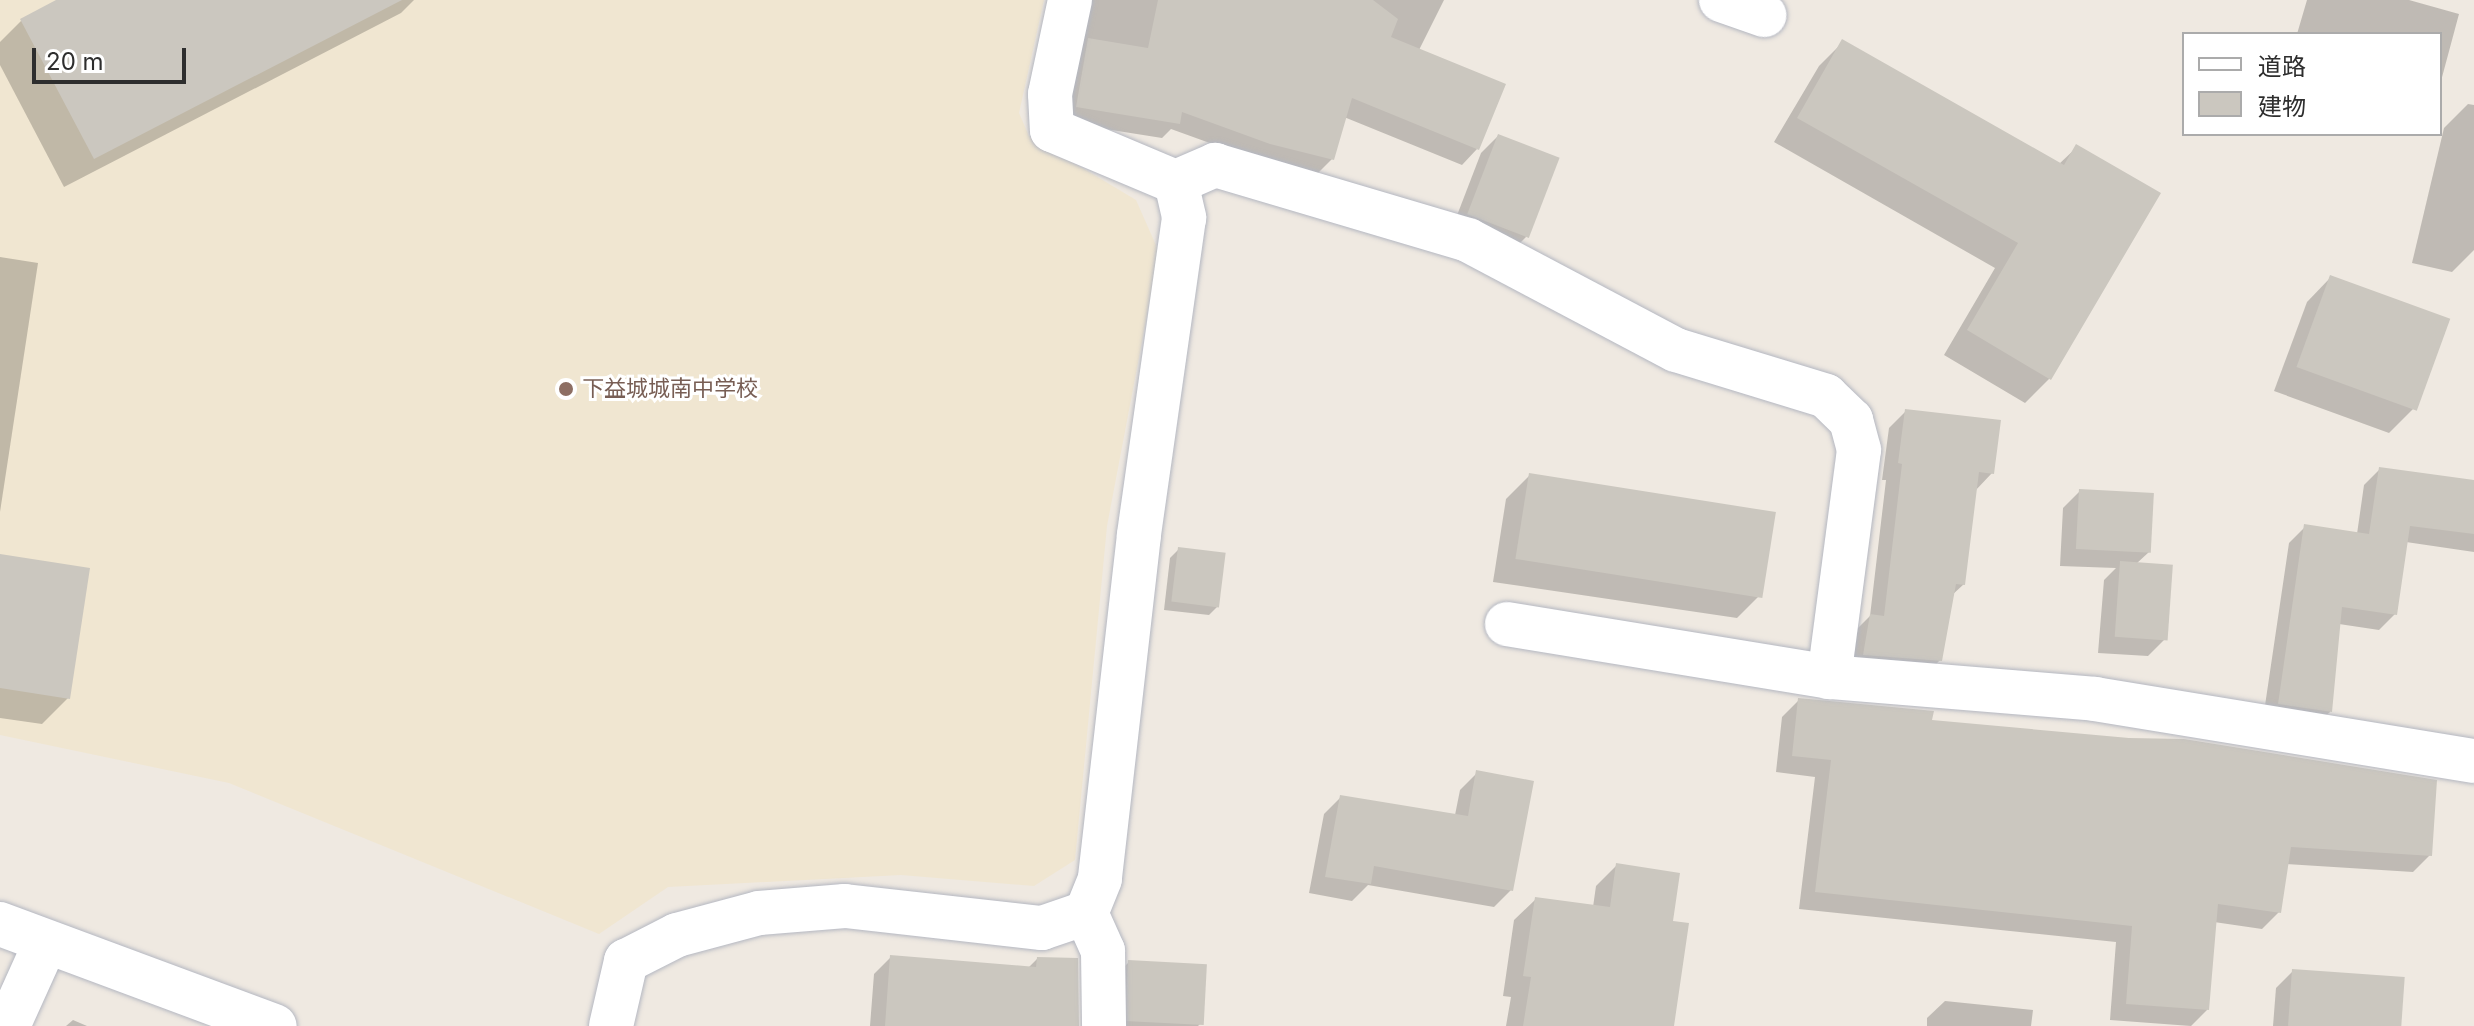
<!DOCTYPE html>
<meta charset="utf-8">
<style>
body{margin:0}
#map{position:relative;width:2474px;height:1026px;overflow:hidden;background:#efe9e1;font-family:Inter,"Noto Sans JP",sans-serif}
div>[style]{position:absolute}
.education>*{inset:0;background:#f0e6d1}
.shadow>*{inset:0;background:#0003}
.building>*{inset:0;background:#cbc7bf;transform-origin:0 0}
.roads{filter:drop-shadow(0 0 2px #b4b7c1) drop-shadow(0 0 2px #b4b7c1)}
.minor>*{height:44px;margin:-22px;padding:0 22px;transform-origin:22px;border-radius:22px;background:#fff}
.dots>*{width:22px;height:22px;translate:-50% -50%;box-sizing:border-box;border:4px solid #fff;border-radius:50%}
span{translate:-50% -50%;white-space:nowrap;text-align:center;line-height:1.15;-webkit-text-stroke:6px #fff;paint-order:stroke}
.education-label{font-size:22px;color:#785e54}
.left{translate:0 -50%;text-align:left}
.legend{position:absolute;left:2182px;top:32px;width:260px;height:104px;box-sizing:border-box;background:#fff;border:2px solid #ababab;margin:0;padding:10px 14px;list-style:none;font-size:24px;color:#2e2e2e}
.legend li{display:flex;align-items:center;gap:16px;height:40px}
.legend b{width:40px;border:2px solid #ababab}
.scale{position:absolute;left:32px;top:48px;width:154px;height:36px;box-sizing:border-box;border:4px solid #2e2e2e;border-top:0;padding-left:10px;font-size:24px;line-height:28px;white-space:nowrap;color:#2e2e2e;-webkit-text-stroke:6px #fff;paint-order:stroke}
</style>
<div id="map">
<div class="education">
<div style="clip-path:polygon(0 0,1044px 0,1019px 113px,1029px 136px,1136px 200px,1159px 252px,1107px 526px,1075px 860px,1034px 886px,901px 875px,668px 887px,599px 934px,229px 783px,0 735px)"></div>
</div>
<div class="shadow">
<div style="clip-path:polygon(61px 0,414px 0,401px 13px,64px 187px,0 65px,0 42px,21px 21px)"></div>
<div style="clip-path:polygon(1083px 0,1444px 0,1419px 50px,1477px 149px,1462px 165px,1344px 117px,1332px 159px,1316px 175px,1254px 159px,1171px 129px,1162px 138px,1061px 122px)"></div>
<div style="clip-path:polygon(2307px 0,2409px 0,2459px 14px,2441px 81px,2440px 34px,2297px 34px)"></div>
<div style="clip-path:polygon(1843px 42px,2058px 165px,2077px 147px,2049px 379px,2025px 403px,1944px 355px,1995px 268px,1774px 142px,1819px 66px)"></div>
<div style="clip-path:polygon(2468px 104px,2474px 105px,2474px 250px,2452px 272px,2412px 263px,2444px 128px)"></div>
<div style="clip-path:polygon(1498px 136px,1526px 237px,1509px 254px,1451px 231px,1481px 153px)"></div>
<div style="clip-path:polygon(0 257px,38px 263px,0 512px)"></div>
<div style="clip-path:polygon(2331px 277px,2413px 409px,2389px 433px,2274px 391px,2307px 302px)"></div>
<div style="clip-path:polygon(1906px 411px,1992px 473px,1975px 491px,1964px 584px,1951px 596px,1940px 660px,1923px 678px,1847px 671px,1853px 633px,1870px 616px,1886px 480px,1882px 480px,1889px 428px)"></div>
<div style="clip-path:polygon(2380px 469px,2474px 482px,2474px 552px,2406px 542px,2395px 614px,2379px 630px,2339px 624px,2330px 712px,2314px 727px,2263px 719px,2289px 543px,2305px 527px,2357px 534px,2364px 485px)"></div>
<div style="clip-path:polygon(1530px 475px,1761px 594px,1737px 618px,1493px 582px,1506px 499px)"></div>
<div style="clip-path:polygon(2080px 491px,2149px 552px,2136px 564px,2165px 639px,2148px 656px,2098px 653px,2104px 580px,2116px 568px,2060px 566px,2063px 508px)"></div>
<div style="clip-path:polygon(1178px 550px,1217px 607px,1209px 615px,1164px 610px,1170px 558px)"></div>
<div style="clip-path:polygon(0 556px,68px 698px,42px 724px,0 718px)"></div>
<div style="clip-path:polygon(1799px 700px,1930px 722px,2430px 855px,2413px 872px,2286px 864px,2279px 912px,2262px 929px,2214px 922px,2207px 1010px,2191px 1026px,2110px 1020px,2116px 942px,1799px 909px,1815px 777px,1776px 772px,1782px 717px)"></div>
<div style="clip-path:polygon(1477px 773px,1511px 890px,1494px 907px,1368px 885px,1352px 901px,1309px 893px,1324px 814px,1341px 797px,1455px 815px,1460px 790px)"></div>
<div style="clip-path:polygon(1617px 865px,1671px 923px,1672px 1026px,1506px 1026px,1511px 997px,1503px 996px,1514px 920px,1536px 899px,1593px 907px,1596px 886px)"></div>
<div style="clip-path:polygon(891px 957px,1028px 968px,1037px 959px,1077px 1026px,870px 1026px,874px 974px)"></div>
<div style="clip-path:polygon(1129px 962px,1204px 1020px,1198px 1026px,1112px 1026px,1112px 979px)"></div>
<div style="clip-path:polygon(2293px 971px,2400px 1026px,2273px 1026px,2276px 988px)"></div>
<div style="clip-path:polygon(1945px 1001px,2033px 1010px,2031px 1026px,1927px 1026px,1927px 1018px)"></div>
<div style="clip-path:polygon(73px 1020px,87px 1026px,66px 1026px)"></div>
</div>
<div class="building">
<div style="clip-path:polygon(56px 0,402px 0,94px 159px,20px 19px)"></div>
<div style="clip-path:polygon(1158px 0,1373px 0,1398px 19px,1391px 37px,1506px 84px,1479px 150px,1352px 98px,1334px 160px,1270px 144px,1182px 112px,1180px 124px,1076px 107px,1088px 38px,1148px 48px)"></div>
<div style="clip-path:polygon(1842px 39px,2064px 165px,2076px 144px,2161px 193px,2051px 380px,1967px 330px,2018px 243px,1797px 118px)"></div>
<div style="left:1498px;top:134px;width:66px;height:86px;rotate:21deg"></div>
<div style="left:2330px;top:275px;width:128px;height:98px;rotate:20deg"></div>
<div style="clip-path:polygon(1905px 409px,2001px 420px,1994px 474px,1979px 472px,1965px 585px,1956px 584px,1942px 661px,1863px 655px,1870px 614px,1884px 616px,1902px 464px,1898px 463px)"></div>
<div style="clip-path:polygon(2379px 467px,2474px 480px,2474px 534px,2410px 526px,2397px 615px,2342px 607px,2332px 712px,2278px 704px,2304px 524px,2369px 534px)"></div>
<div style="left:1529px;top:473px;width:250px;height:87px;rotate:9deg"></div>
<div style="left:2079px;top:489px;width:75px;height:60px;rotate:3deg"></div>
<div style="left:1178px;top:547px;width:48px;height:55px;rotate:7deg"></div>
<div style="clip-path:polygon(0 554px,90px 568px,70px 699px,0 688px)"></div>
<div style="left:2120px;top:561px;width:53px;height:76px;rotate:4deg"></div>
<div style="clip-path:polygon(1798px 698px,1934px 711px,1932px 720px,2129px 738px,2184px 739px,2437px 780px,2432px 856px,2291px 847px,2281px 913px,2218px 904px,2209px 1010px,2126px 1004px,2132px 926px,1815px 892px,1831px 760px,1792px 756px)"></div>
<div style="clip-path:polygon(1476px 770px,1534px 781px,1513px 891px,1374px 866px,1371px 884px,1325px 877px,1340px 795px,1468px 816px)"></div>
<div style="clip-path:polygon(1616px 863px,1680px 873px,1673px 921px,1689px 923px,1674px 1026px,1523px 1026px,1531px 977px,1523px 976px,1535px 897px,1610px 907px)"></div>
<div style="clip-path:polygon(890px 955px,1036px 967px,1037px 957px,1078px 958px,1079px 1026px,885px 1026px)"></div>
<div style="left:1128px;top:960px;width:79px;height:61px;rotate:3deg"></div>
<div style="left:2292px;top:969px;width:113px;height:57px;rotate:4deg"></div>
</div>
<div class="roads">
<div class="minor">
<div style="left:1070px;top:0;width:96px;rotate:102deg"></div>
<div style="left:1050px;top:94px;width:36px;rotate:87deg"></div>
<div style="left:1052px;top:130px;width:134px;rotate:22.8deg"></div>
<div style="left:1176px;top:182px;width:37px;rotate:77deg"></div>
<div style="left:1184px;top:218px;width:320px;rotate:98.1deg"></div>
<div style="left:1139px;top:535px;width:346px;rotate:96.5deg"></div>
<div style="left:1100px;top:879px;width:37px;rotate:112deg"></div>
<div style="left:1086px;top:913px;width:42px;rotate:65.9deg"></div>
<div style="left:1103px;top:951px;width:75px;rotate:89.2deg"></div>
<div style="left:1721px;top:0;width:46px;rotate:19.2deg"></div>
<div style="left:1176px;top:182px;width:43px;rotate:-23.6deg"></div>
<div style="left:1215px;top:165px;width:264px;rotate:16.5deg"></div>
<div style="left:1468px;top:240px;width:235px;rotate:27.9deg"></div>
<div style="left:1676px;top:350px;width:157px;rotate:17deg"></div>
<div style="left:1826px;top:396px;width:35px;rotate:44deg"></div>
<div style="left:1851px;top:420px;width:31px;rotate:75deg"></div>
<div style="left:1859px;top:450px;width:229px;rotate:97.5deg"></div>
<div style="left:1829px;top:677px;width:267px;rotate:4.7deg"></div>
<div style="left:2095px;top:699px;width:384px;rotate:9.3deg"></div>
<div style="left:1507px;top:624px;width:326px;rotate:9.3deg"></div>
<div style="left:0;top:924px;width:293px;rotate:20.4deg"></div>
<div style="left:8px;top:1026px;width:92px;rotate:-65.7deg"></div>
<div style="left:611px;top:1026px;width:67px;rotate:-77deg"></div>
<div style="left:626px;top:961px;width:57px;rotate:-27deg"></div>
<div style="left:677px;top:935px;width:85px;rotate:-15deg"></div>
<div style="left:759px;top:913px;width:86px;rotate:-4.7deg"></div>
<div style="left:845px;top:906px;width:198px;rotate:6.4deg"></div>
<div style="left:1042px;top:928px;width:46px;rotate:-18.8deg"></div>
</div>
</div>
<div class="dots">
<div style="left:566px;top:389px;background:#8d6e63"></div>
</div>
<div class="education-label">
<span class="left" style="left:582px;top:389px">下益城城南中学校</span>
</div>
<ul class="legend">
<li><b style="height:10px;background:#fff"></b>道路</li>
<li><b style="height:22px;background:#cbc7bf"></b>建物</li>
</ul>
<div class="scale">20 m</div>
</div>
